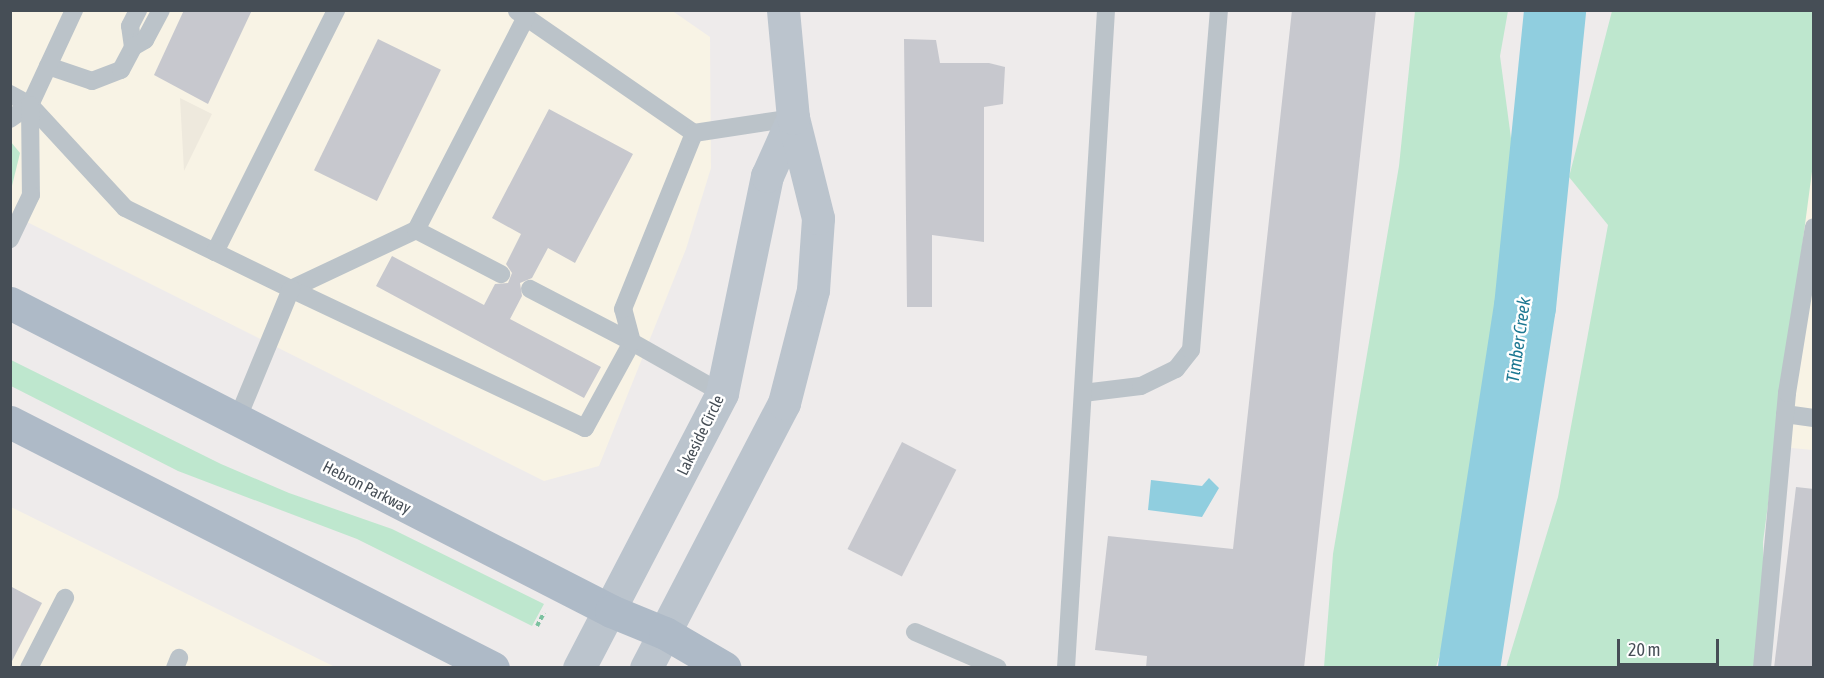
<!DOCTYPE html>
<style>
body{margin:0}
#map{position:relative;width:1824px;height:678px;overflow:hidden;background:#eeebeb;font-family:"Asap Condensed",sans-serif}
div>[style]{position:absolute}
.commercial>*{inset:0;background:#f8f3e5}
.green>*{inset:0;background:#bee7ce}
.sand>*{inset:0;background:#eee9dd}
.water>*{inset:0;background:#90cedf}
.river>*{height:62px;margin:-31px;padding:0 31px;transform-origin:31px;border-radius:31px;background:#90cedf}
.building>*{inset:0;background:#c7c8ce;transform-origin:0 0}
.path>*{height:4px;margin-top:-2px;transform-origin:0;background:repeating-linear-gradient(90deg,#7bc19f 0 4.5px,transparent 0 7.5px)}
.lane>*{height:18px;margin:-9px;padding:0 9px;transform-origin:9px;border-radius:9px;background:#bbc3c9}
.secondary>*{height:33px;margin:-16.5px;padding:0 16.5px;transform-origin:16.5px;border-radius:16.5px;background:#bbc4cd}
.primary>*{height:33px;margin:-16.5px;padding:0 16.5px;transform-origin:16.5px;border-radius:16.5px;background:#aebac7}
span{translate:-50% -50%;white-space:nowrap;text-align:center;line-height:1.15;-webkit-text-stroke:5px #fff;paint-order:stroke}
.street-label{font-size:16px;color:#464e56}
.water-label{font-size:18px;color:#1d7892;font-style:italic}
.frame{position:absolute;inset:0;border:12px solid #464e56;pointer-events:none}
.scale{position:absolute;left:1617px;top:639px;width:102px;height:27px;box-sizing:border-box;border:3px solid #464e56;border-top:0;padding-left:8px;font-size:18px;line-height:21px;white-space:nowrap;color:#464e56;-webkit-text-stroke:4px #fff;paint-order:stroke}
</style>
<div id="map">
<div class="commercial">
<div style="clip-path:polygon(671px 10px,710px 37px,711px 168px,686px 249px,599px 466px,544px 481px,11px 214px,10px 11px)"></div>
<div style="clip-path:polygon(1813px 118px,1813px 450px,1769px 446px)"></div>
<div style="clip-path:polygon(11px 507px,335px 667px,11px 667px)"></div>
</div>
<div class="green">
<div style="clip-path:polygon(1415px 11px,1508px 11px,1500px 56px,1517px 183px,1505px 330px,1451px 618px,1436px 667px,1324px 667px,1333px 554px,1399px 166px)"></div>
<div style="clip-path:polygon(1612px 11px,1813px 11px,1813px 164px,1763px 542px,1766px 667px,1506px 668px,1558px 497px,1608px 225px,1569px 177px)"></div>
<div style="clip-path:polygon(11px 142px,20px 153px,11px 190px,10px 142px)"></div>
<div style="clip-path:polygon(11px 360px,221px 464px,289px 493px,392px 529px,544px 604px,532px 626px,357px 539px,178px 471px,11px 386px)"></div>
</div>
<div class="sand">
<div style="clip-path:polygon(180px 98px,212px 114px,184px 171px)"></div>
</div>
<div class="water">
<div style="clip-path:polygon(1209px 478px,1219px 488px,1202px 517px,1148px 510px,1151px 480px,1202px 486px)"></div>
</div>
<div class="river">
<div style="left:1469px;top:668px;width:365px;rotate:-81.2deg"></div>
<div style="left:1525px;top:307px;width:299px;rotate:-84.2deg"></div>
</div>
<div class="building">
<div style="clip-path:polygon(184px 10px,252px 10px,208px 104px,154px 75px)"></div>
<div style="clip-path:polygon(1292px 10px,1376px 10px,1304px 668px,1146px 668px,1147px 656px,1095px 650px,1108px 536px,1233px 549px)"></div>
<div style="left:378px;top:39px;width:70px;height:146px;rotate:26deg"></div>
<div style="clip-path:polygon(904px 39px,936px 40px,940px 63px,989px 63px,1005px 67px,1003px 104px,984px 107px,984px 242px,932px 235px,932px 307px,907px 307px)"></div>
<div style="clip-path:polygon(549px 109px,633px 154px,575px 263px,548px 248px,532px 278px,520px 283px,522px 296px,510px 319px,601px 367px,584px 398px,376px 286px,392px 256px,484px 305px,495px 284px,508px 283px,512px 273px,506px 264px,521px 234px,492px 218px)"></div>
<div style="left:902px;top:442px;width:61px;height:120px;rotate:27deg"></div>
<div style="clip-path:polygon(1796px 487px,1814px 489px,1814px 668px,1774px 668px)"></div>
<div style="clip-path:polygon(10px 586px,42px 603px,10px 665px)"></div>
</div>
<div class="path">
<div style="left:537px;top:626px;width:15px;rotate:-62deg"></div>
</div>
<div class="lane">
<div style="left:517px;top:11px;width:215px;rotate:34.6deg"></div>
<div style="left:526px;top:17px;width:240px;rotate:117.3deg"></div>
<div style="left:416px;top:230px;width:138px;rotate:154.7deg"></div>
<div style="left:291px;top:289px;width:325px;rotate:25.3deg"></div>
<div style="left:585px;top:428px;width:98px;rotate:-61.3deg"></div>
<div style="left:632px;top:342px;width:115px;rotate:-152.5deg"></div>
<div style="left:133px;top:47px;width:21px;rotate:-98deg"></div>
<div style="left:130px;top:26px;width:18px;rotate:-63deg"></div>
<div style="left:48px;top:66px;width:46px;rotate:18.8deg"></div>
<div style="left:92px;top:81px;width:31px;rotate:-21deg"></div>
<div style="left:121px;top:70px;width:26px;rotate:-62deg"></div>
<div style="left:133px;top:47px;width:14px;rotate:-30deg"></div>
<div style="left:145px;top:40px;width:34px;rotate:-62deg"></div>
<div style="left:10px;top:94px;width:23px;rotate:29deg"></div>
<div style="left:30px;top:105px;width:140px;rotate:47.3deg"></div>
<div style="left:125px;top:208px;width:100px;rotate:26.1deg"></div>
<div style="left:215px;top:252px;width:271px;rotate:-63.4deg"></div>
<div style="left:30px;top:105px;width:105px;rotate:-65.1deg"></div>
<div style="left:10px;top:119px;width:24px;rotate:-35deg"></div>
<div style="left:30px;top:105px;width:90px;rotate:89.4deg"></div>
<div style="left:31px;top:195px;width:49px;rotate:115.5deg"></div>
<div style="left:416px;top:230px;width:96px;rotate:27.4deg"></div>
<div style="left:215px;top:252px;width:85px;rotate:26deg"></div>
<div style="left:291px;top:289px;width:142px;rotate:112.4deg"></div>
<div style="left:722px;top:393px;width:103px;rotate:-150.5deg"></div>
<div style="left:632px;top:342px;width:34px;rotate:-105deg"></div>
<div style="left:623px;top:309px;width:190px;rotate:-68deg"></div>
<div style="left:694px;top:133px;width:100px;rotate:-8.6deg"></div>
<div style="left:1083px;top:393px;width:58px;rotate:-6.9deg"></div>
<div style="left:1141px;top:386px;width:39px;rotate:-26deg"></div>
<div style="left:1176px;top:369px;width:24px;rotate:-52deg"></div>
<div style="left:1191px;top:350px;width:341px;rotate:-85.3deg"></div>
<div style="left:1785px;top:414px;width:29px;rotate:8deg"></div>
<div style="left:915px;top:632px;width:90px;rotate:23.4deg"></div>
<div style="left:29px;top:668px;width:79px;rotate:-62.8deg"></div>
<div style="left:175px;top:668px;width:11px;rotate:-68deg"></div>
<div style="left:1066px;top:668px;width:659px;rotate:-86.52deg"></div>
<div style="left:1762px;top:668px;width:276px;rotate:-84.8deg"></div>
<div style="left:1787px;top:393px;width:168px;rotate:-80.8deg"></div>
</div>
<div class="secondary">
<div style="left:579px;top:668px;width:310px;rotate:-62.5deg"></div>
<div style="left:722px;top:393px;width:222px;rotate:-78.3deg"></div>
<div style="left:767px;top:176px;width:64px;rotate:-65.9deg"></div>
<div style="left:646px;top:668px;width:299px;rotate:-62.5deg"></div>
<div style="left:784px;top:403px;width:117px;rotate:-75.6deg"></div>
<div style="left:813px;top:290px;width:72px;rotate:-86deg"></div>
<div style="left:818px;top:218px;width:103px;rotate:-104deg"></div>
<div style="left:793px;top:118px;width:108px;rotate:-95.3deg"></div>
</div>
<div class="primary">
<div style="left:10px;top:303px;width:675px;rotate:27.13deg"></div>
<div style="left:611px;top:611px;width:58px;rotate:22.2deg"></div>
<div style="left:665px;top:633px;width:69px;rotate:30.3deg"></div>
<div style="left:10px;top:422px;width:542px;rotate:26.99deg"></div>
</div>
<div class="street-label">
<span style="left:700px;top:435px;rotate:-64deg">Lakeside Circle</span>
<span style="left:367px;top:487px;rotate:27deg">Hebron Parkway</span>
</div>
<div class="water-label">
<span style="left:1519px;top:340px;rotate:-82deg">Timber Creek</span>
</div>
<div class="frame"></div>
<div class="scale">20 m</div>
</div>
